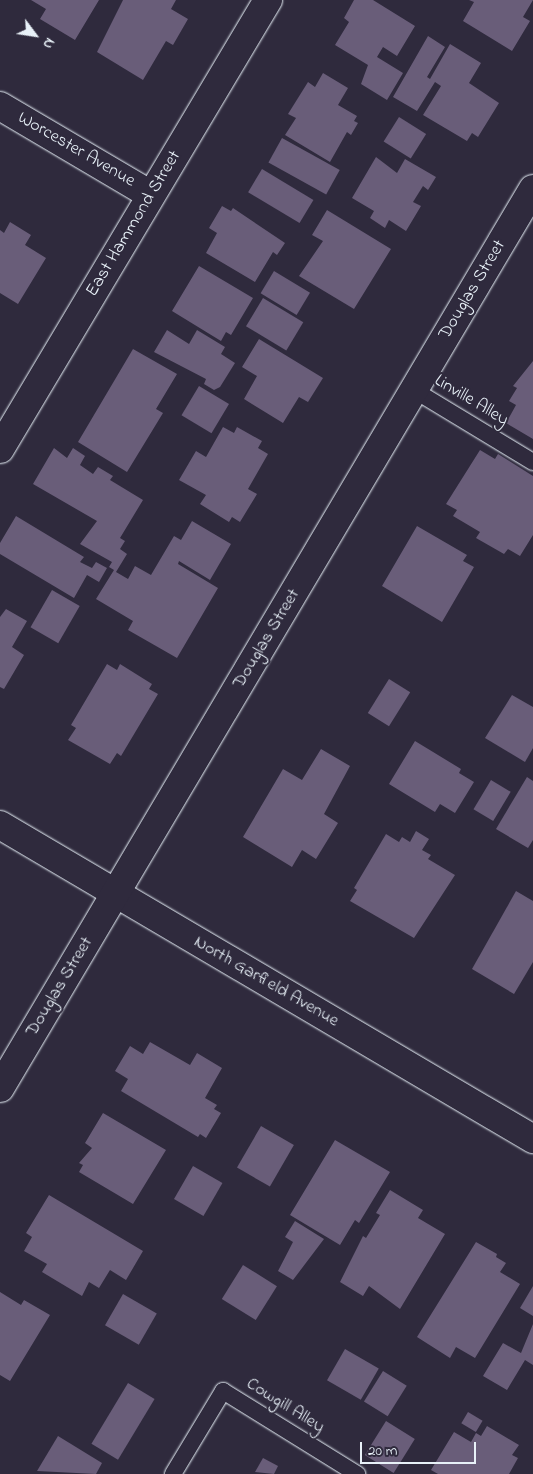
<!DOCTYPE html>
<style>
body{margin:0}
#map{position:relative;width:533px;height:1474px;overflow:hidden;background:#2f2a3d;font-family:"Indie Flower",sans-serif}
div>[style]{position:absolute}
.building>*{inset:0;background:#695d79;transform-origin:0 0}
.roads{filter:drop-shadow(0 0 1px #e8f1f8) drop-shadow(0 0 1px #e8f1f8)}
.lane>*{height:16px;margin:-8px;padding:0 8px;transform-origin:8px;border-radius:8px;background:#2f2a3d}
.street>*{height:28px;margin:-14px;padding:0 14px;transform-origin:14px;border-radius:14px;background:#2f2a3d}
span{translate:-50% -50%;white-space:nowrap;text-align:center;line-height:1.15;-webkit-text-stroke:4px #2f2a3d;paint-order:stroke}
.street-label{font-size:18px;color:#e8f1f8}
.north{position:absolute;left:10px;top:10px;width:50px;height:50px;-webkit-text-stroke:4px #2f2a3d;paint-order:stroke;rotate:121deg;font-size:14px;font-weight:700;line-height:20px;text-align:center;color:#e8f1f8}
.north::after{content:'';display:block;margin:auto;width:18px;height:22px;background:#e8f1f8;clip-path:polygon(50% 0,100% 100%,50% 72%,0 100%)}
.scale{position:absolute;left:360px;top:1442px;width:116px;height:22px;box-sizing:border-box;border:2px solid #e8f1f8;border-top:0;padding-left:6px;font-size:15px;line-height:18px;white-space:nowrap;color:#e8f1f8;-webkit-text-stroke:4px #2f2a3d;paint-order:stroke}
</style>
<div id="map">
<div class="building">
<div style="clip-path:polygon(31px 0,99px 0,75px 40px,40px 19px,46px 9px)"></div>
<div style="clip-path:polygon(123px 0,176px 0,171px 9px,188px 19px,173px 45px,166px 41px,143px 80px,97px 52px)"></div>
<div style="clip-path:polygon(354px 0,373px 0,415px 26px,397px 56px,383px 47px,377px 57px,403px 73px,387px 100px,361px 84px,368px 65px,335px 45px,349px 22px,344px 18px)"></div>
<div style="clip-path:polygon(469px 0,533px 0,523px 17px,530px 21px,512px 51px,463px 21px,474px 2px)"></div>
<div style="clip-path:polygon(428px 36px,445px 47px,427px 77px,430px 79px,450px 44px,481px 63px,469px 83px,499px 103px,478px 137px,472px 133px,467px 141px,423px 115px,441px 86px,435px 82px,417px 111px,393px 97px)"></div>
<div style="clip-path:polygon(323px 73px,348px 88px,338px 105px,357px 116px,354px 121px,358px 123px,351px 135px,347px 132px,330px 162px,285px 135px,296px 118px,288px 114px,308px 82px,315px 87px)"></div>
<div style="left:399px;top:117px;width:32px;height:29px;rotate:32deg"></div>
<div style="left:282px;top:138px;width:66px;height:28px;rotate:29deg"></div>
<div style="clip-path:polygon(376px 157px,397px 173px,405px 159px,436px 177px,428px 190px,423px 186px,413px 202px,421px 206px,406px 231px,389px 220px,385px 228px,370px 218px,374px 211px,352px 198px)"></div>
<div style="left:262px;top:169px;width:60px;height:27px;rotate:31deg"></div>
<div style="clip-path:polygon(222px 206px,231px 211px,233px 208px,285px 243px,277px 255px,273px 252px,255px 282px,206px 253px,217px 233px,209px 228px)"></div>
<div style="clip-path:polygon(327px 210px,391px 249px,354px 309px,299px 276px,323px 241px,312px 235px)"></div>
<div style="clip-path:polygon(10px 222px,31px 235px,25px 245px,46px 258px,18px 304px,0 293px,0 230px,4px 233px)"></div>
<div style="clip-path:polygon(199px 266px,253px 298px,231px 335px,226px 332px,221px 341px,172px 311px)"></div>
<div style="left:274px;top:271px;width:42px;height:26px;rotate:31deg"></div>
<div style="left:263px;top:298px;width:47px;height:33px;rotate:31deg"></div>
<div style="clip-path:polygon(167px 330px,189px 344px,197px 330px,225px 347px,221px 354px,235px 363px,220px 387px,214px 390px,204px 384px,206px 379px,154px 352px)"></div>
<div style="clip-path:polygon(259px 339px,323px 378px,308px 402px,299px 397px,283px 423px,244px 399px,257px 376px,242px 367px)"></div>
<div style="clip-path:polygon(133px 349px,177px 374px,156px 409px,163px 413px,127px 472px,78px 442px)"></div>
<div style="clip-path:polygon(533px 361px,533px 439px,506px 423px,516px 405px,509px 401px,517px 388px,513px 386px)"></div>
<div style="left:199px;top:386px;width:35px;height:34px;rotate:31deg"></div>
<div style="clip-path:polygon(223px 427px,234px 433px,237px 427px,262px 441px,258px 448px,268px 454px,248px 489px,257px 494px,240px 522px,232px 517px,229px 522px,200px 504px,206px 495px,179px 480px,196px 451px,206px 457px)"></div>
<div style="clip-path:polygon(54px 448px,67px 458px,73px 448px,85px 456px,80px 465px,93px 474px,98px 467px,113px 476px,110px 480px,143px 500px,120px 538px,125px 541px,120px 549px,127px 554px,116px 572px,128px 579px,135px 566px,151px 575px,174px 536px,181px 540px,192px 521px,231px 544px,210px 580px,179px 561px,178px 564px,218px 588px,177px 658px,128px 630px,133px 621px,96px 599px,114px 570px,109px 567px,112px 562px,80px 544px,97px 521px,33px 484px)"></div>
<div style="clip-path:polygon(480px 450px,495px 459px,498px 454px,533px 476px,533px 535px,520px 556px,508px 549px,504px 554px,476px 538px,480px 532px,453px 516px,457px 510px,446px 504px)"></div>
<div style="clip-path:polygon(16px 516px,84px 557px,80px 562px,92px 568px,96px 562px,107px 568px,99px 582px,87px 575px,74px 598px,0 554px,0 543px)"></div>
<div style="clip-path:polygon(417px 526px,467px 555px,463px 561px,474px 567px,442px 622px,382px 586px)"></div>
<div style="left:52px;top:590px;width:32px;height:43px;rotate:30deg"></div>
<div style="clip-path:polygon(6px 609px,27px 621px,12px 647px,24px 655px,4px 689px,0 687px,0 617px)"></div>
<div style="clip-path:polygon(107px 664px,117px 670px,120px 664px,152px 684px,149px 689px,158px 694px,121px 756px,117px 753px,110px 764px,68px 740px,76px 728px,71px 725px)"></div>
<div style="left:389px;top:679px;width:25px;height:40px;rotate:32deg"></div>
<div style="clip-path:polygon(512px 695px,533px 707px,533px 748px,525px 762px,485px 738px)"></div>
<div style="clip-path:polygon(415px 741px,461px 769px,459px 773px,474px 782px,455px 813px,440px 804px,435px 812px,389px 784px)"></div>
<div style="clip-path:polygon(321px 749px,350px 766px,324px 814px,338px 823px,316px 859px,302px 850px,292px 867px,243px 837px,283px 769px,302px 780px)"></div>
<div style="clip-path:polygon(527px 777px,533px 781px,533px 840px,528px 848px,496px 829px)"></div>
<div style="left:491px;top:780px;width:23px;height:34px;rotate:31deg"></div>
<div style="clip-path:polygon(416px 831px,429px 839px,422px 850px,431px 855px,428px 859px,455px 875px,414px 938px,350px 901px,357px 890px,354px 888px,386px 834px,399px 842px,402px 837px,410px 842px)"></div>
<div style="clip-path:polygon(516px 891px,533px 901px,533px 962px,514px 994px,472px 969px)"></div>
<div style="clip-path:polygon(150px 1042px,190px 1065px,197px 1053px,222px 1068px,205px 1098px,217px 1105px,214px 1109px,221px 1113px,206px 1138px,200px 1134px,198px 1137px,121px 1091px,128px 1079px,115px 1071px,130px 1046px,143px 1054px)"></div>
<div style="clip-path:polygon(103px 1113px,166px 1150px,133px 1204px,79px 1172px,83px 1165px,79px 1163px,92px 1148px,85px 1143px)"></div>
<div style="left:261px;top:1126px;width:38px;height:48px;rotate:30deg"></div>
<div style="clip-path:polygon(335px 1140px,390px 1172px,359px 1223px,355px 1220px,340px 1245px,290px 1215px)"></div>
<div style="left:193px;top:1166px;width:34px;height:38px;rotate:30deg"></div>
<div style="clip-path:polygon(390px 1190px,423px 1210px,418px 1218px,445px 1234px,400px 1309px,369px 1286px,363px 1296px,340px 1282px,363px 1236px,366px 1238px,380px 1215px,376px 1213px)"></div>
<div style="clip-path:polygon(49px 1195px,143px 1251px,126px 1280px,110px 1270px,99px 1288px,89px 1282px,82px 1296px,42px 1272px,47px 1264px,24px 1251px,32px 1237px,26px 1233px)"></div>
<div style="clip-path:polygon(295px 1221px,324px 1239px,293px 1280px,278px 1271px,293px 1242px,285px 1237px)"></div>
<div style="clip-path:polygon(476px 1242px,497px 1254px,496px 1257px,506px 1263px,500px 1272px,520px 1284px,475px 1358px,456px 1347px,450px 1358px,417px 1337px)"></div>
<div style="left:243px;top:1265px;width:40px;height:40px;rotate:32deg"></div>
<div style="clip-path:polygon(533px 1286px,533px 1316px,520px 1308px)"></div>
<div style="clip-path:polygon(0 1292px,21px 1305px,24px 1300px,50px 1315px,10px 1381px,0 1375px)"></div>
<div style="left:123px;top:1294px;width:39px;height:36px;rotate:30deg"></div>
<div style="clip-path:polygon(533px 1324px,533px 1365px,525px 1360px,507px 1390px,483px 1376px,503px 1343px,521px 1353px)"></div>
<div style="left:345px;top:1349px;width:39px;height:36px;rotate:30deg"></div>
<div style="left:383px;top:1371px;width:28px;height:36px;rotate:32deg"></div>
<div style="left:128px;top:1383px;width:31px;height:71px;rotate:31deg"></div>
<div style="left:468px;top:1412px;width:17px;height:13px;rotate:31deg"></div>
<div style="left:386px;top:1421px;width:34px;height:40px;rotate:32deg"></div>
<div style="clip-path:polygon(487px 1426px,519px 1445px,512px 1455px,518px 1458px,509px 1474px,438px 1474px,431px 1470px,454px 1432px,471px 1442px,476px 1433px,481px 1436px)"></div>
<div style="clip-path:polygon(58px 1436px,102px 1463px,96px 1474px,37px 1471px)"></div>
<div style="clip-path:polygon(263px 1458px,278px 1466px,274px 1474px,255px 1472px)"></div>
</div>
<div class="roads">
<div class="lane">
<div style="left:414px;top:390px;width:139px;rotate:31.2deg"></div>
<div style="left:173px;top:1474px;width:97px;rotate:-58.9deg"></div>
<div style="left:223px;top:1391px;width:158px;rotate:31.8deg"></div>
</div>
<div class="street">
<div style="left:0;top:106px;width:175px;rotate:30.5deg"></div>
<div style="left:0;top:449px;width:523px;rotate:-59.17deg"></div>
<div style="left:0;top:825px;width:619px;rotate:30.5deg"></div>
<div style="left:0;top:1088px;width:1045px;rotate:-59.34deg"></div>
</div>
</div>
<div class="street-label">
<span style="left:76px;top:150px;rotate:30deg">Worcester Avenue</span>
<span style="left:134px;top:224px;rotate:-59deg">East Hammond Street</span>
<span style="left:473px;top:290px;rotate:-59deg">Douglas Street</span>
<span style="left:471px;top:401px;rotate:31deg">Linville Alley</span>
<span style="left:267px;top:639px;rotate:-59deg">Douglas Street</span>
<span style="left:266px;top:982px;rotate:30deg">North Garfield Avenue</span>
<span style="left:60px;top:987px;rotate:-59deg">Douglas Street</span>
<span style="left:285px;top:1406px;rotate:32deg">Cowgill Alley</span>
</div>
<div class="north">N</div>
<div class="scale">20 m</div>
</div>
